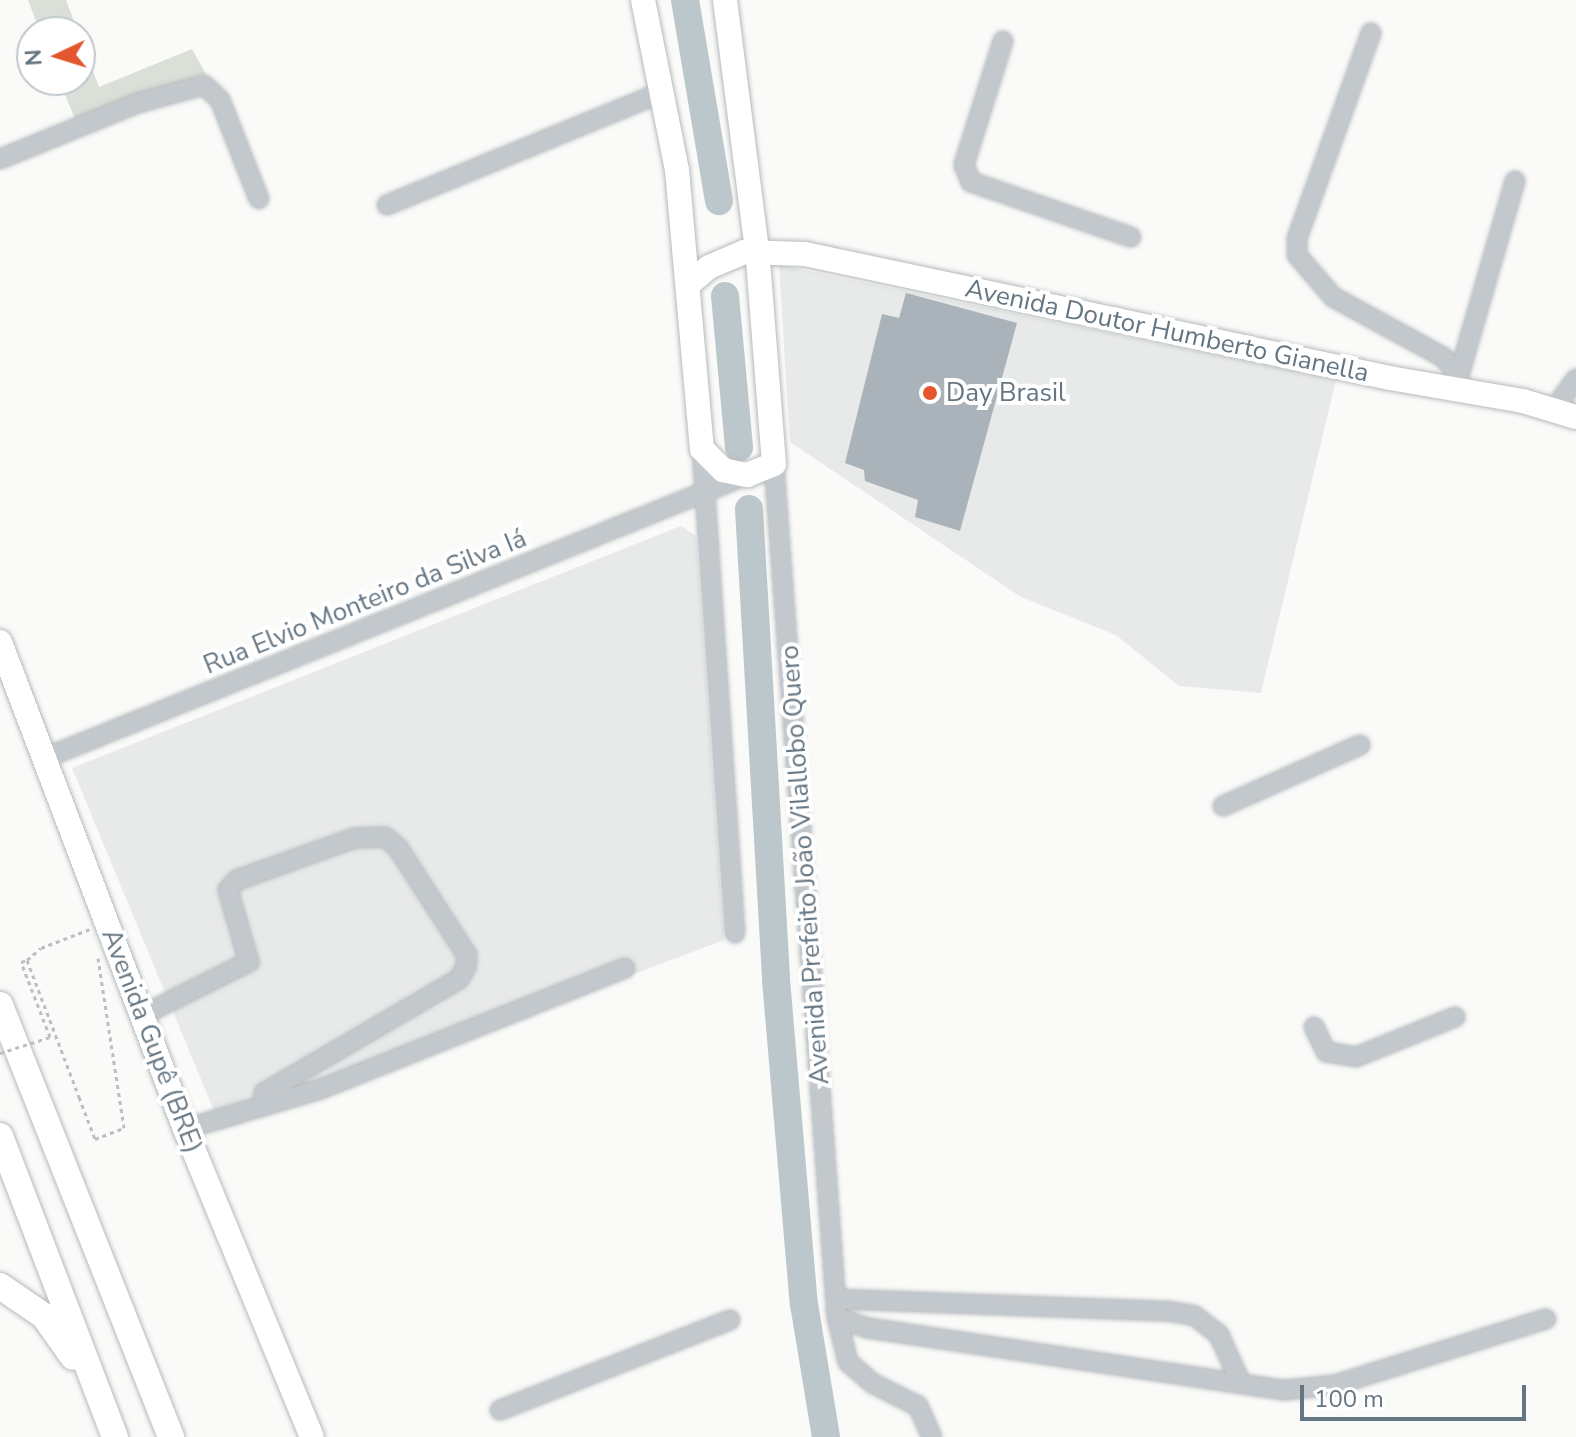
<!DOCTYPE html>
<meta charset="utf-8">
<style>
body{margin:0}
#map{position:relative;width:1576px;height:1437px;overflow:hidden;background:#fafaf8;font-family:"Nunito Sans",sans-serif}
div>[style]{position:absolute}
.built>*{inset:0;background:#e8e9e9}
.green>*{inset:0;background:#dadfd7}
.river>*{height:28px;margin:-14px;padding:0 14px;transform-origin:14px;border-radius:14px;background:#bbc7cb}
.building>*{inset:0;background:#aab3b9}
.path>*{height:3px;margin-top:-1.5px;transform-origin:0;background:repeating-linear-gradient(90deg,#bbbfc2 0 4px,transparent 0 8px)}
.roads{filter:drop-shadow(0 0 2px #b5babe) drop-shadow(0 0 2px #b5babe)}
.minor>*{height:18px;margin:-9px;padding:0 9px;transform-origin:9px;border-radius:9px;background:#c3c8cc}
.major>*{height:24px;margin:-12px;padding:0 12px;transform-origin:12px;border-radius:12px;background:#fff}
.highway>*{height:26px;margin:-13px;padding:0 13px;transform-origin:13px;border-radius:13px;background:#fff}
.path-bridge>*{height:3px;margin-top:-1.5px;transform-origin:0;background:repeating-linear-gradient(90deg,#bbbfc2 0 4px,transparent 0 8px)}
.dots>*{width:22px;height:22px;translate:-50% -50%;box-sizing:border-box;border:4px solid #fff;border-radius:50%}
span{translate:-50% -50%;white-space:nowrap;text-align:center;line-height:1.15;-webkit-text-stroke:8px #fff;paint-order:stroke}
.street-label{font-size:26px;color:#657683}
.poi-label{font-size:26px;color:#657683}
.left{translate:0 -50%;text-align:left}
.north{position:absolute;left:16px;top:16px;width:80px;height:80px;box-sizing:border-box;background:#fff;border:2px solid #c1c8cd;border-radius:50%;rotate:266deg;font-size:22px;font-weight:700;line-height:32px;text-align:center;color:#657683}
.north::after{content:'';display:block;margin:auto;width:28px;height:36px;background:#e4572e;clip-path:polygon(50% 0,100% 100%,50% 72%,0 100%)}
.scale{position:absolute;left:1300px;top:1385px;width:226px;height:36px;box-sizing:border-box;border:4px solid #657683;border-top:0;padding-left:10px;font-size:24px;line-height:28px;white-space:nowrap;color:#657683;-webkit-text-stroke:6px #fff;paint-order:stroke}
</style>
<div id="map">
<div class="built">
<div style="clip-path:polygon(779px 265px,1336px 380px,1261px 693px,1179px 686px,1116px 635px,1021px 597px,790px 442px)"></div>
<div style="clip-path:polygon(681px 526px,696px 536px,724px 940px,222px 1130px,72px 768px)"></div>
</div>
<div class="green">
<div style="clip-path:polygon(28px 0,66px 0,78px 32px,40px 32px)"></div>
<div style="clip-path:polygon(80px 37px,99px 87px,192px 49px,206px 74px,75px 119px,59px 80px,80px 80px)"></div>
</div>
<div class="river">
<div style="left:685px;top:0;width:204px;rotate:80.4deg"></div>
<div style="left:725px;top:296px;width:152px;rotate:84.7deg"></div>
<div style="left:749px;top:509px;width:472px;rotate:86.7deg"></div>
<div style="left:776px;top:980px;width:325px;rotate:85.1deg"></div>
<div style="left:804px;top:1304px;width:135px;rotate:80.6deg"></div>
</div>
<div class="building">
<div style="clip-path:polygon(906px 293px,1017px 323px,960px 531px,915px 517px,918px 500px,865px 481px,864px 470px,845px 463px,882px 314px,899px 318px)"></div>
</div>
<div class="path">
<div style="left:27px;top:960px;width:18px;rotate:-41deg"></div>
<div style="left:41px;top:948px;width:53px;rotate:-21.2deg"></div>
<div style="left:79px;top:1097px;width:45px;rotate:69.1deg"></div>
<div style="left:95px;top:1139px;width:31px;rotate:-21deg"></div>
<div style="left:124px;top:1128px;width:172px;rotate:-98.7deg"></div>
</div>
<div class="roads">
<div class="minor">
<div style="left:1371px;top:33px;width:219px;rotate:109.8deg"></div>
<div style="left:1297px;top:239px;width:16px;rotate:90deg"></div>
<div style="left:1297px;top:255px;width:55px;rotate:49.4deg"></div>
<div style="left:1333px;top:297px;width:125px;rotate:28.6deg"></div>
<div style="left:1443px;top:357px;width:24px;rotate:48deg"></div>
<div style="left:1459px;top:375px;width:17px;rotate:83deg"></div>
<div style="left:1003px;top:41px;width:130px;rotate:107.5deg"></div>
<div style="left:964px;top:165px;width:18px;rotate:68deg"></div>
<div style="left:971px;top:182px;width:169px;rotate:19deg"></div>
<div style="left:0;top:159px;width:149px;rotate:-22.1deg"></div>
<div style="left:138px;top:103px;width:68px;rotate:-15.3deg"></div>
<div style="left:204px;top:85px;width:22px;rotate:43deg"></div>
<div style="left:220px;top:100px;width:106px;rotate:68.5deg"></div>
<div style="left:387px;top:205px;width:297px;rotate:-22.3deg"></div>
<div style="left:1459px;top:375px;width:202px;rotate:-73.9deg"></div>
<div style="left:1555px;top:408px;width:36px;rotate:-54deg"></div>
<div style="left:702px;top:449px;width:485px;rotate:86.1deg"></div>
<div style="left:774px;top:464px;width:855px;rotate:85.78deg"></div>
<div style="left:837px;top:1317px;width:33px;rotate:20deg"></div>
<div style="left:868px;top:1328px;width:422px;rotate:8.5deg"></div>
<div style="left:1285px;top:1390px;width:50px;rotate:-5.7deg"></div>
<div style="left:1335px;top:1385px;width:221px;rotate:-17.4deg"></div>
<div style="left:45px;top:758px;width:757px;rotate:-21.96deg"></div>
<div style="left:1223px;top:806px;width:150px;rotate:-24deg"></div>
<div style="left:141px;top:1016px;width:121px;rotate:-26.6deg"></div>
<div style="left:249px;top:962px;width:75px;rotate:-106.3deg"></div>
<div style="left:228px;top:890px;width:13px;rotate:-48deg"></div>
<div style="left:237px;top:880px;width:125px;rotate:-19.6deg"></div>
<div style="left:355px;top:838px;width:30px;rotate:-2deg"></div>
<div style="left:385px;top:837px;width:17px;rotate:40deg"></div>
<div style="left:398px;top:848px;width:127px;rotate:57.2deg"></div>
<div style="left:467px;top:955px;width:12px;rotate:95deg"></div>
<div style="left:466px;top:967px;width:14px;rotate:120deg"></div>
<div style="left:459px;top:979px;width:226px;rotate:149.7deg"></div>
<div style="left:264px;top:1093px;width:12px;rotate:95deg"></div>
<div style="left:1314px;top:1027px;width:28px;rotate:64deg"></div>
<div style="left:1326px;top:1052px;width:30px;rotate:9deg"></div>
<div style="left:1356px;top:1057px;width:107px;rotate:-22deg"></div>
<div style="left:185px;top:1129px;width:142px;rotate:-16.4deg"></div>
<div style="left:321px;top:1089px;width:327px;rotate:-21.7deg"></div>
<div style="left:836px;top:1299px;width:332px;rotate:2.1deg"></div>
<div style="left:1168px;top:1311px;width:27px;rotate:10deg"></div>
<div style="left:1195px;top:1316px;width:31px;rotate:38deg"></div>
<div style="left:1219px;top:1335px;width:51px;rotate:65.5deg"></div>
<div style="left:837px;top:1317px;width:46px;rotate:76.3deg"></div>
<div style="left:848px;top:1362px;width:32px;rotate:41deg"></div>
<div style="left:872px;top:1383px;width:51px;rotate:26.6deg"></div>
<div style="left:918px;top:1406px;width:34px;rotate:66deg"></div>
<div style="left:500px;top:1410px;width:247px;rotate:-21.4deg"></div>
</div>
<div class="major">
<div style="left:643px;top:0;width:173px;rotate:78.7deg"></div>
<div style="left:677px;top:170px;width:280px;rotate:84.9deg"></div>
<div style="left:702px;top:449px;width:30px;rotate:45deg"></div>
<div style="left:723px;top:470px;width:25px;rotate:12deg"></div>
<div style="left:747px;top:475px;width:29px;rotate:-22deg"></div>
<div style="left:774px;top:464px;width:215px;rotate:-94.5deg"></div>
<div style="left:757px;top:250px;width:252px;rotate:-97.3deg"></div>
<div style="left:690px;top:283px;width:25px;rotate:-40deg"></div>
<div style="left:709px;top:267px;width:38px;rotate:-23deg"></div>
<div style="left:744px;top:252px;width:61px;rotate:1.9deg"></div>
<div style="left:805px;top:254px;width:598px;rotate:11.97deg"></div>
<div style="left:1390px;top:378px;width:135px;rotate:9.8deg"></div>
<div style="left:1523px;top:401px;width:55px;rotate:16.8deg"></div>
<div style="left:0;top:642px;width:521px;rotate:69.2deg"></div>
<div style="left:185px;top:1129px;width:333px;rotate:67.6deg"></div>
</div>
<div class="highway">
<div style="left:0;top:1005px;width:465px;rotate:68.4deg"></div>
<div style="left:0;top:1136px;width:322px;rotate:69.1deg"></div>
<div style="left:0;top:1286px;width:53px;rotate:34.3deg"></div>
<div style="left:44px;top:1316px;width:50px;rotate:54.7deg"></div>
</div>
</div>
<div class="path-bridge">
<div style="left:0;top:1053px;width:52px;rotate:-17.7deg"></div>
<div style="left:50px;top:1037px;width:80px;rotate:-111.1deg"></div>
<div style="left:21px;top:962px;width:6px;rotate:-18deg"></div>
<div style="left:27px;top:960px;width:147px;rotate:69.2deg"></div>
</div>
<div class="dots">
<div style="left:930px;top:393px;background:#e4572e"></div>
</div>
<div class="street-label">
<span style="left:1167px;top:331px;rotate:12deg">Avenida Doutor Humberto Gianella</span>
<span style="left:365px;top:602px;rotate:-22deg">Rua Elvio Monteiro da Silva Iá</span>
<span style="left:805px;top:865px;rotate:-94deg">Avenida Prefeito João Vilallobo Quero</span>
<span style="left:152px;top:1041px;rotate:69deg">Avenida Gupê (BRE)</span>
</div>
<div class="poi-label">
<span class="left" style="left:946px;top:393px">Day Brasil</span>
</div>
<div class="north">N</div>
<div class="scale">100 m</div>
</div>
